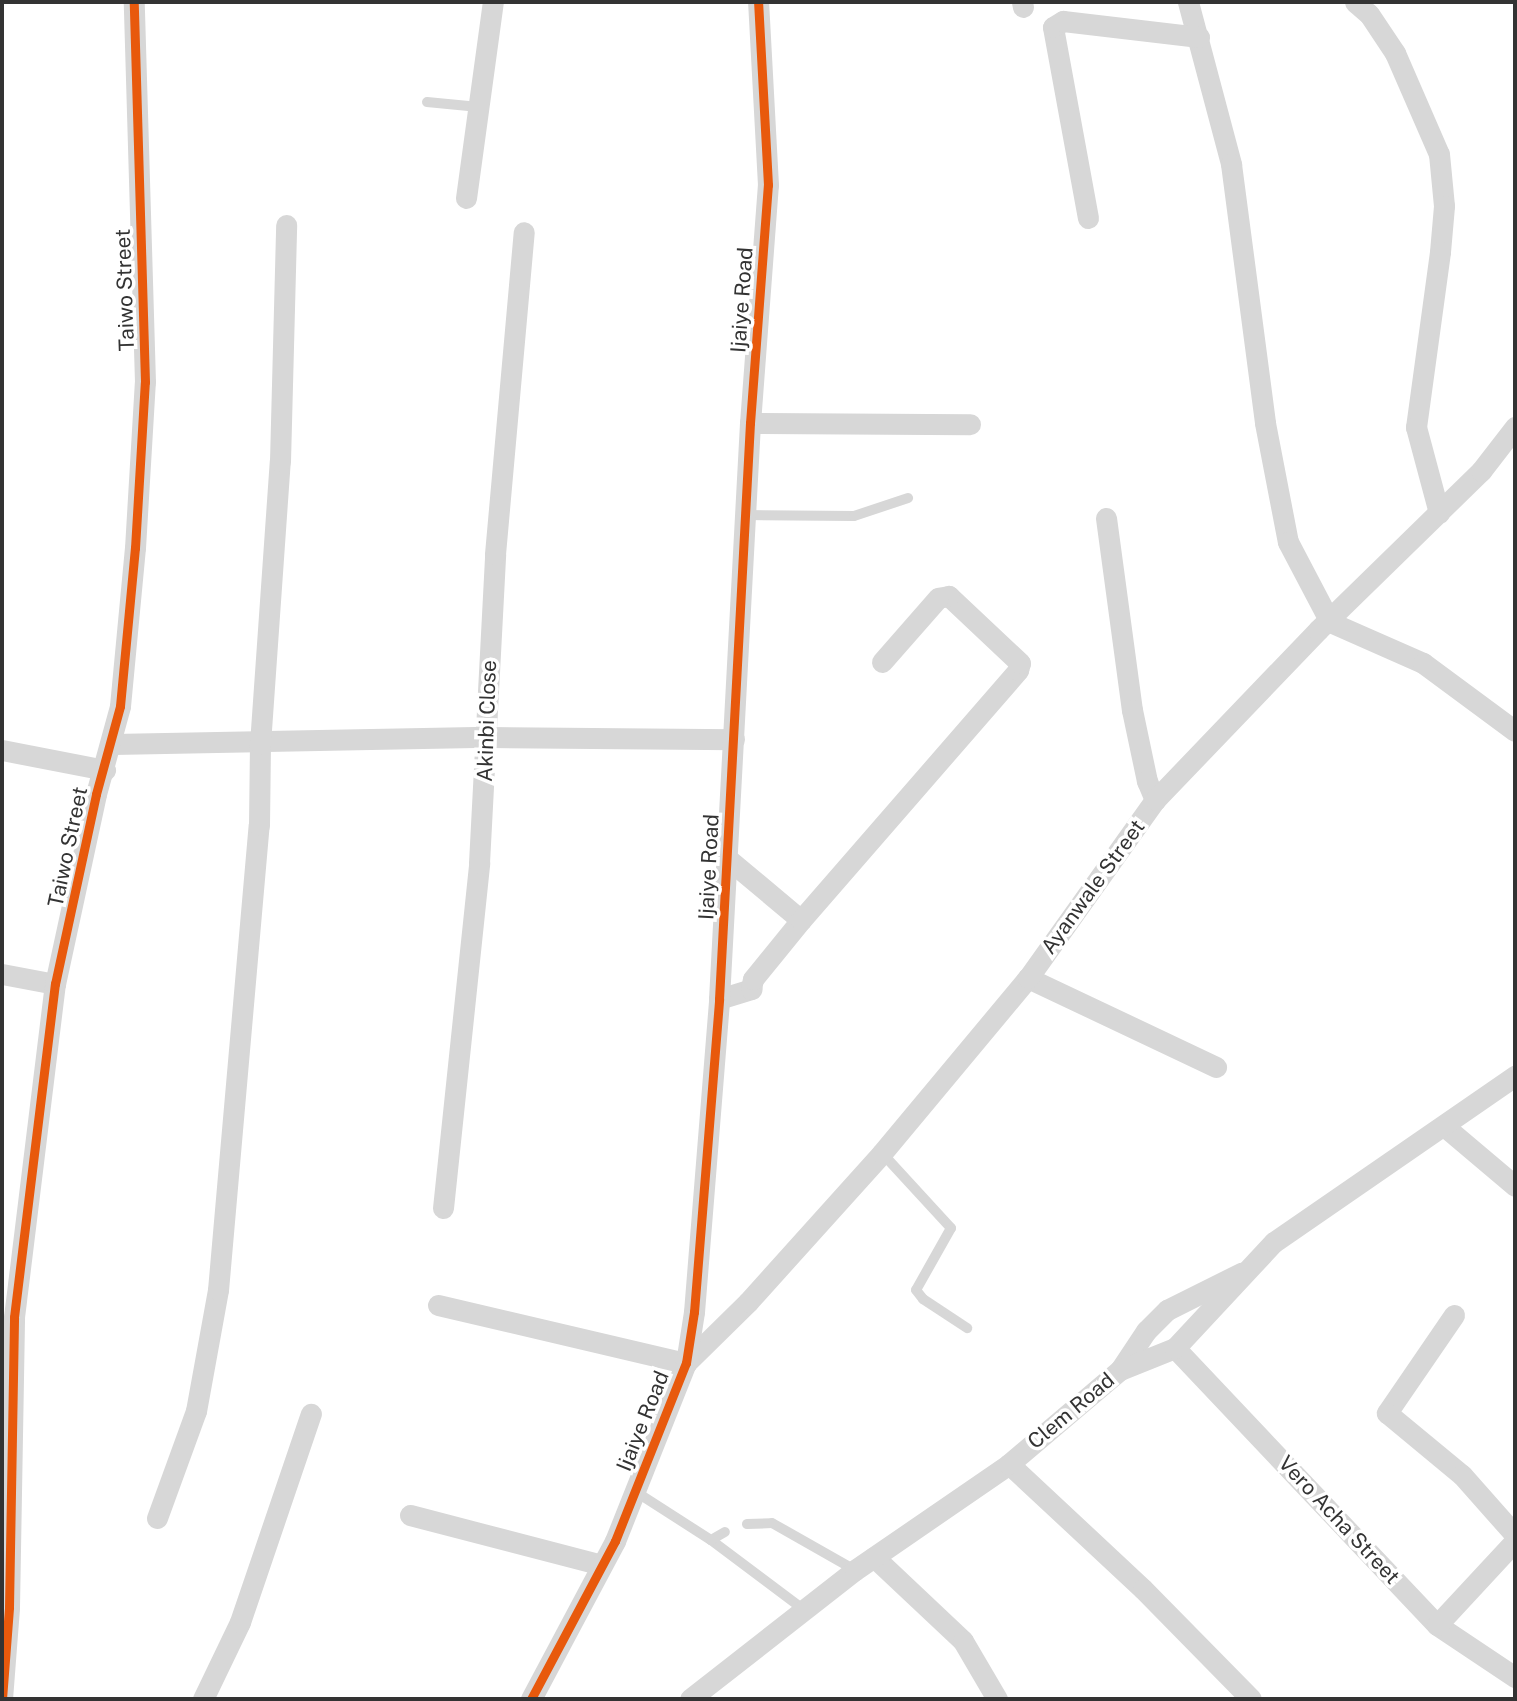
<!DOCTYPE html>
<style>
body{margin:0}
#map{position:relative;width:1517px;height:1701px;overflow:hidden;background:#fff;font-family:"Public Sans",sans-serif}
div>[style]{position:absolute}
.lane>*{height:10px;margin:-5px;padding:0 5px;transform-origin:5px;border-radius:5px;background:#d7d7d7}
.street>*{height:21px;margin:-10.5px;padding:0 10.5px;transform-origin:10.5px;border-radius:10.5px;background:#d7d7d7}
.cycleway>*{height:9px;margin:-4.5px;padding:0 4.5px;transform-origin:4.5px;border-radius:4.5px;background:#e8590c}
span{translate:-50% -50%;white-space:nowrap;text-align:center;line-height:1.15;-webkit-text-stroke:7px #fff;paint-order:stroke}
.street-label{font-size:21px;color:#333}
.frame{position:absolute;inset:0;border:4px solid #333;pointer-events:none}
</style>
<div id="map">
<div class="lane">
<div style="left:427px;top:102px;width:52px;rotate:5.5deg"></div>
<div style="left:747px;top:515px;width:107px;rotate:0.5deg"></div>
<div style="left:854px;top:516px;width:57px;rotate:-18.4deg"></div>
<div style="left:882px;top:1153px;width:102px;rotate:47.4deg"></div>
<div style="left:951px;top:1228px;width:71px;rotate:119.4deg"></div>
<div style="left:916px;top:1290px;width:11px;rotate:52deg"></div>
<div style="left:923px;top:1299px;width:53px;rotate:33.4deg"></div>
<div style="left:633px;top:1490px;width:93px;rotate:32.7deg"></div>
<div style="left:711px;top:1540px;width:115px;rotate:36.9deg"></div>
<div style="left:747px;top:1524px;width:25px;rotate:-2deg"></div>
<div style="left:772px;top:1523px;width:95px;rotate:29.5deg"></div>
<div style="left:711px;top:1540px;width:16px;rotate:-30deg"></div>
</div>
<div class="street">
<div style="left:1022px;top:2px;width:5px;rotate:79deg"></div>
<div style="left:1188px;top:2px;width:168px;rotate:75.1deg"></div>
<div style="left:1231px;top:164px;width:261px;rotate:82.5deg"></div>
<div style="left:1265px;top:423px;width:121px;rotate:79.1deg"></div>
<div style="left:1288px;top:542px;width:90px;rotate:62.3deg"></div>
<div style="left:1330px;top:622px;width:102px;rotate:23.8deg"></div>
<div style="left:1423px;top:663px;width:114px;rotate:36.5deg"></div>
<div style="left:1355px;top:2px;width:18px;rotate:41deg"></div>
<div style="left:1369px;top:14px;width:47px;rotate:56.3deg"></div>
<div style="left:1395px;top:53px;width:110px;rotate:66.5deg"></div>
<div style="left:1439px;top:154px;width:52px;rotate:84.5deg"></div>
<div style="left:1444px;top:206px;width:46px;rotate:95deg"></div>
<div style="left:1440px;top:252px;width:177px;rotate:97.8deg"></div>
<div style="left:1416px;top:427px;width:89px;rotate:75deg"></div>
<div style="left:466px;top:198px;width:198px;rotate:-82.2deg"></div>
<div style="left:1088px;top:218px;width:194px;rotate:-100.4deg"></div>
<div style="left:1053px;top:27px;width:12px;rotate:-31deg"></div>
<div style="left:1063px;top:21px;width:137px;rotate:6.7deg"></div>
<div style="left:750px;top:423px;width:220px;rotate:0.3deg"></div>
<div style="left:1106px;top:518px;width:194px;rotate:82.3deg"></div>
<div style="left:1132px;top:710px;width:73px;rotate:78.1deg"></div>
<div style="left:1147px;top:781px;width:21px;rotate:67deg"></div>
<div style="left:113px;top:744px;width:375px;rotate:-1.1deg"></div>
<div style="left:488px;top:737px;width:246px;rotate:0.5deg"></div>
<div style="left:2px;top:750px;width:105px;rotate:11deg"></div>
<div style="left:728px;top:859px;width:95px;rotate:39.9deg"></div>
<div style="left:2px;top:974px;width:54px;rotate:10.7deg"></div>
<div style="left:1028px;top:978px;width:208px;rotate:25.3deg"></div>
<div style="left:719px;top:999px;width:34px;rotate:-17deg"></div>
<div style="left:751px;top:989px;width:10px;rotate:-79deg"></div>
<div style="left:753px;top:979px;width:76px;rotate:-50.9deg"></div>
<div style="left:801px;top:920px;width:331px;rotate:-49deg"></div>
<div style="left:1018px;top:670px;width:7px;rotate:-74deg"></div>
<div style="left:1020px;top:663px;width:98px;rotate:-136.7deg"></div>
<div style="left:949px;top:596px;width:11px;rotate:170deg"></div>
<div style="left:938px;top:598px;width:85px;rotate:131.2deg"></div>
<div style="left:1444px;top:1126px;width:93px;rotate:40.2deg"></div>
<div style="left:443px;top:1208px;width:347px;rotate:-84deg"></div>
<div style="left:479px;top:863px;width:309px;rotate:-87deg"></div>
<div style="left:495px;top:554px;width:323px;rotate:-84.9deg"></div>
<div style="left:438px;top:1305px;width:255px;rotate:13.2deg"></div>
<div style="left:686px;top:1363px;width:87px;rotate:-44.5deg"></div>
<div style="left:748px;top:1302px;width:200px;rotate:-48deg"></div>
<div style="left:882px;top:1153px;width:228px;rotate:-50.2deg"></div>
<div style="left:1028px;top:978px;width:219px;rotate:-54.5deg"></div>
<div style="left:1155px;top:800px;width:236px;rotate:-46.2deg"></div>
<div style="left:1318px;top:630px;width:228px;rotate:-44.3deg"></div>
<div style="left:1481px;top:471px;width:56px;rotate:-52.3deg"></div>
<div style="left:1454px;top:1315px;width:119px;rotate:124.4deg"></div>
<div style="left:1387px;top:1413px;width:97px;rotate:39.6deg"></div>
<div style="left:1462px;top:1475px;width:80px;rotate:48.5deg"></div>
<div style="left:1175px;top:1348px;width:381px;rotate:46.6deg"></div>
<div style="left:1437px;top:1625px;width:94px;rotate:33.7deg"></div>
<div style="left:1120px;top:1370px;width:47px;rotate:-56.3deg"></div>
<div style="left:1146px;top:1331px;width:30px;rotate:-45deg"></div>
<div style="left:1167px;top:1310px;width:83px;rotate:-26.6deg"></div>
<div style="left:1009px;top:1464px;width:183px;rotate:43deg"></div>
<div style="left:1143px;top:1589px;width:154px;rotate:45.5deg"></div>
<div style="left:410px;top:1515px;width:198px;rotate:14.6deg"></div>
<div style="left:157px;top:1518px;width:114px;rotate:-70deg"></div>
<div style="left:196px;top:1411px;width:123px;rotate:-79.7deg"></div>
<div style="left:218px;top:1290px;width:467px;rotate:-85deg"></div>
<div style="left:259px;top:825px;width:81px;rotate:-89.3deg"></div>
<div style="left:260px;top:744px;width:284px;rotate:-86deg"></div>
<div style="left:280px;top:461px;width:236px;rotate:-88.5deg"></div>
<div style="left:874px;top:1557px;width:122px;rotate:43.3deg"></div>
<div style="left:963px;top:1641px;width:67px;rotate:59.6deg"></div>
<div style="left:1437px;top:1625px;width:115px;rotate:-47.1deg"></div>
<div style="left:2px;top:1699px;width:92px;rotate:-85.6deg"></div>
<div style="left:9px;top:1607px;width:290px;rotate:-89deg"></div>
<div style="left:14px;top:1317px;width:336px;rotate:-83deg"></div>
<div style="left:55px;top:984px;width:194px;rotate:-77.8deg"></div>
<div style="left:96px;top:794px;width:91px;rotate:-74.7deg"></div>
<div style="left:120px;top:706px;width:159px;rotate:-84.6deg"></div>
<div style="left:135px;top:548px;width:166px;rotate:-86.6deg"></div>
<div style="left:145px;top:382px;width:380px;rotate:-91.7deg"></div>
<div style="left:203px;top:1699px;width:85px;rotate:-64.3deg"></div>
<div style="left:240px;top:1622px;width:220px;rotate:-71.2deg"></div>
<div style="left:531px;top:1699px;width:179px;rotate:-62deg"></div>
<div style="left:615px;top:1541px;width:192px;rotate:-68.3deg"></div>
<div style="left:686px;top:1363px;width:52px;rotate:-81.1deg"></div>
<div style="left:694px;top:1312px;width:314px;rotate:-85.4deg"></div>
<div style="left:719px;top:999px;width:577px;rotate:-86.92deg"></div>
<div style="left:750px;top:423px;width:239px;rotate:-85.7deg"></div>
<div style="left:768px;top:185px;width:183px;rotate:-93.1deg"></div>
<div style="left:690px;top:1699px;width:209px;rotate:-38deg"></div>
<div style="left:855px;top:1570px;width:187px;rotate:-34.5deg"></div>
<div style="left:1009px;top:1464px;width:145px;rotate:-40.3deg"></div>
<div style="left:1120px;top:1370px;width:59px;rotate:-21.8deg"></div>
<div style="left:1175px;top:1348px;width:145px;rotate:-47deg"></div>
<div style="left:1274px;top:1242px;width:293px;rotate:-34.6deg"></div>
</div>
<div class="cycleway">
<div style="left:2px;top:1699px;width:92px;rotate:-85.6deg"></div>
<div style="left:9px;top:1607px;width:290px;rotate:-89deg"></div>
<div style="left:14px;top:1317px;width:336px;rotate:-83deg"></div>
<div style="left:55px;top:984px;width:194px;rotate:-77.8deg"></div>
<div style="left:96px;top:794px;width:91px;rotate:-74.7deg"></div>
<div style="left:120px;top:706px;width:159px;rotate:-84.6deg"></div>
<div style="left:135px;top:548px;width:166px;rotate:-86.6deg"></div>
<div style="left:145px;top:382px;width:380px;rotate:-91.7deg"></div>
<div style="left:531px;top:1699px;width:179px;rotate:-62deg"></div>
<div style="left:615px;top:1541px;width:192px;rotate:-68.3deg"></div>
<div style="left:686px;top:1363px;width:52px;rotate:-81.1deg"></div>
<div style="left:694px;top:1312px;width:314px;rotate:-85.4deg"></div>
<div style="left:719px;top:999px;width:577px;rotate:-86.92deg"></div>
<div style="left:750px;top:423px;width:239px;rotate:-85.7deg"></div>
<div style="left:768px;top:185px;width:183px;rotate:-93.1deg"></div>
</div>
<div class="street-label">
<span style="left:125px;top:290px;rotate:-92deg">Taiwo Street</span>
<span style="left:742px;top:300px;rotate:-86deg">Ijaiye Road</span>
<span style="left:487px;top:721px;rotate:-88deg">Akinbi Close</span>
<span style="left:68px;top:847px;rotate:-78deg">Taiwo Street</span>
<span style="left:709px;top:867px;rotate:-87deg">Ijaiye Road</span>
<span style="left:1093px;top:887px;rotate:-54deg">Ayanwale Street</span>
<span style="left:1071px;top:1411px;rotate:-40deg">Clem Road</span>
<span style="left:643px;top:1421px;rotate:-68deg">Ijaiye Road</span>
<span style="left:1339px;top:1520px;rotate:47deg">Vero Acha Street</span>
</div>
<div class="frame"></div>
</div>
